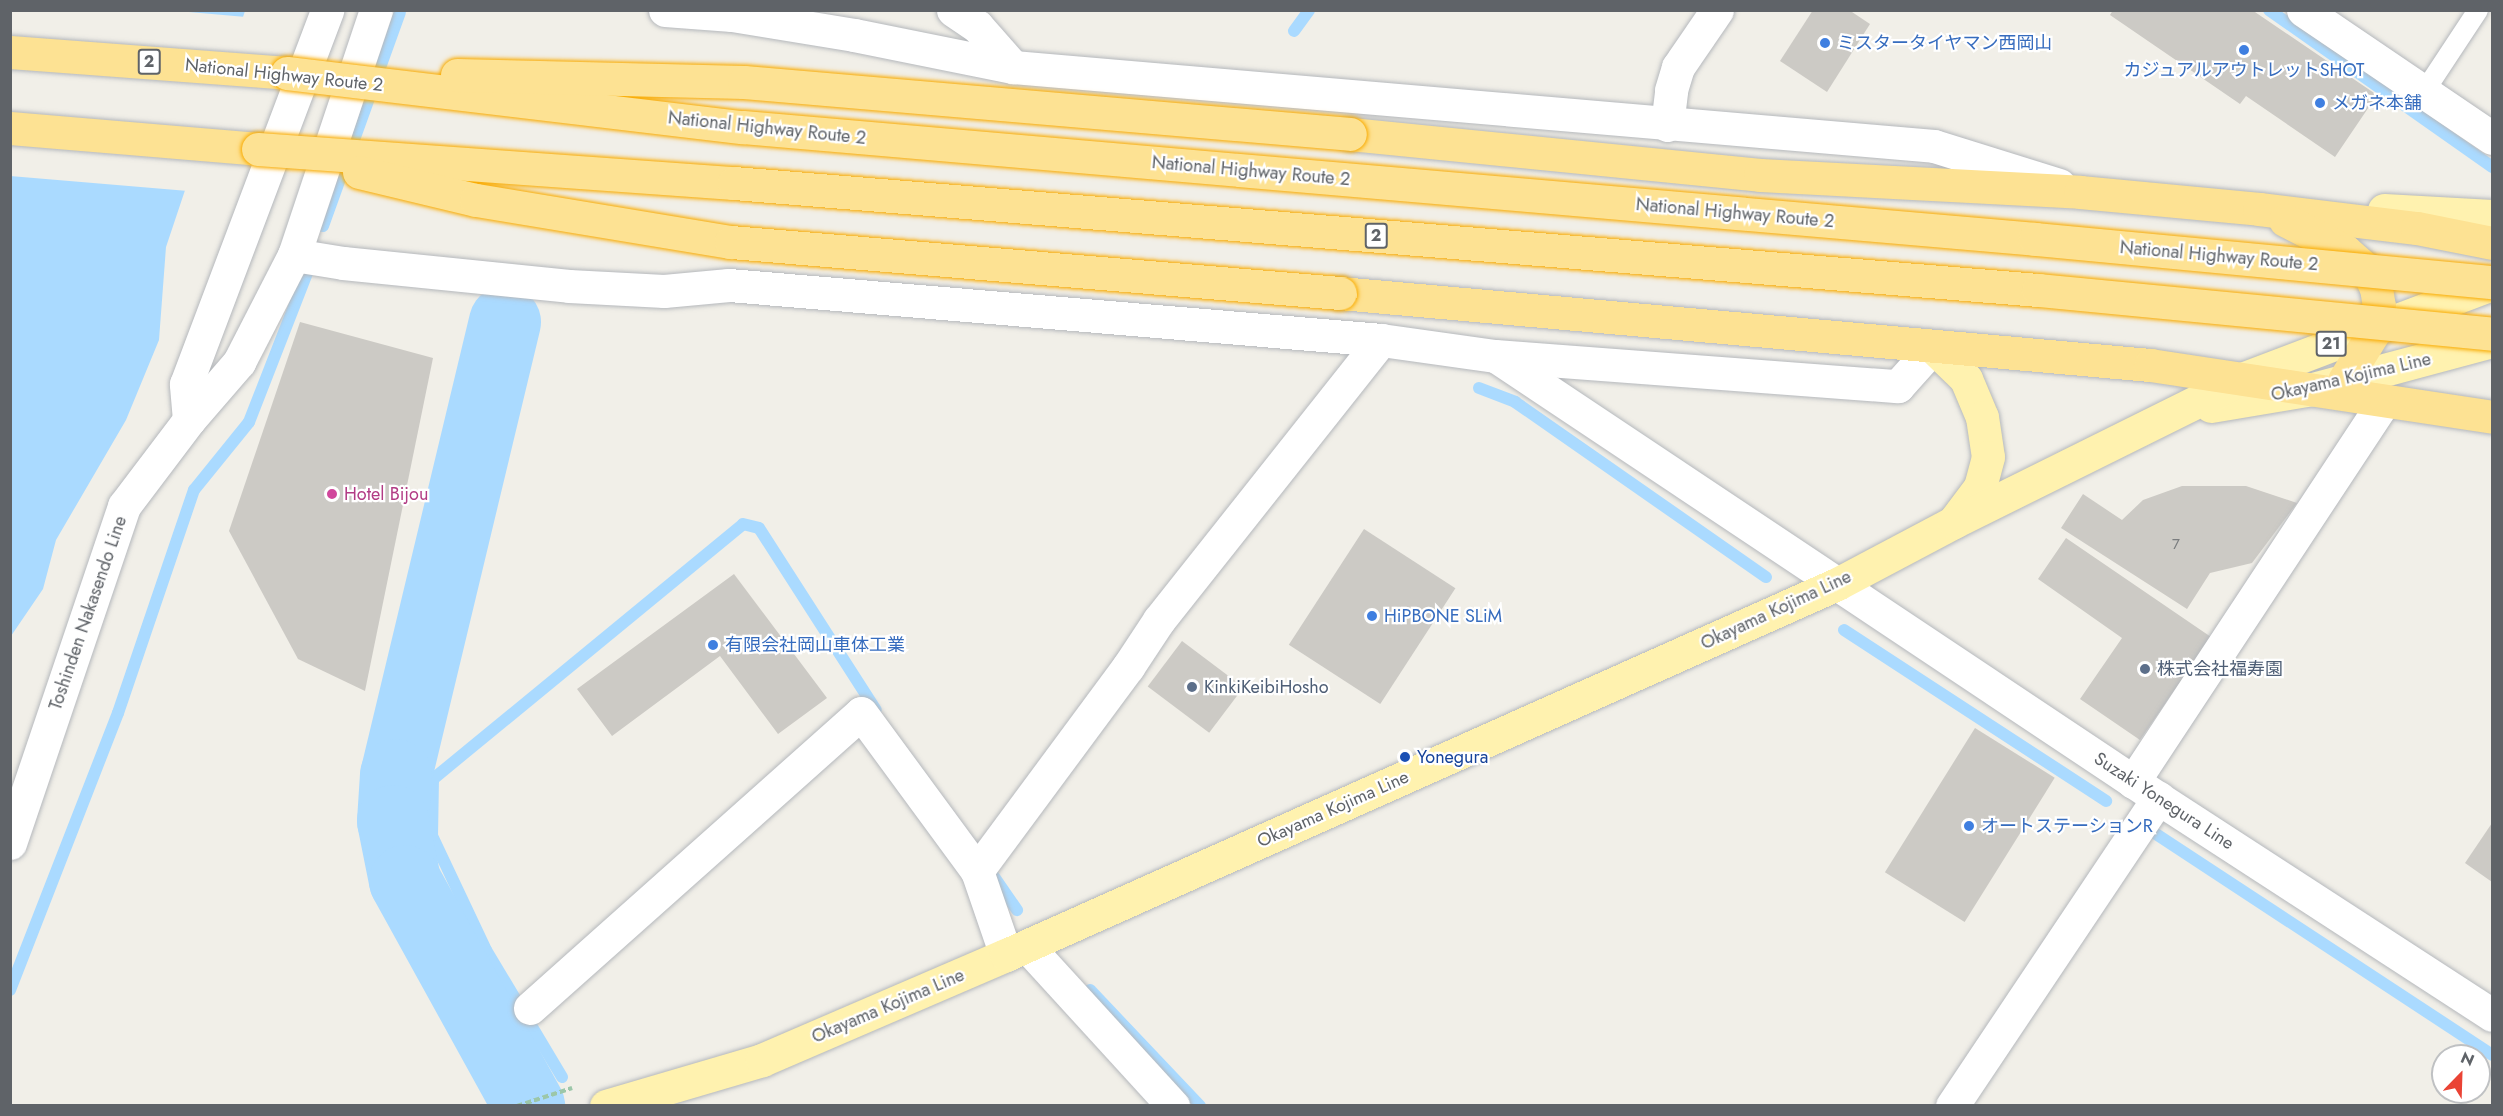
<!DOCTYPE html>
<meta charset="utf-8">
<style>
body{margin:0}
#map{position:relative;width:2503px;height:1116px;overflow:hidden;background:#f1efe8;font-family:Jost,"Noto Sans JP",sans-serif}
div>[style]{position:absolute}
.water>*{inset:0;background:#aadaff}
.pier>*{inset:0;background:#f1efe8}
.stream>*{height:12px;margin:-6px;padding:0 6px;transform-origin:6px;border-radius:6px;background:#aadaff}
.river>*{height:72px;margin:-36px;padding:0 36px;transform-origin:36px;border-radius:36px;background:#aadaff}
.building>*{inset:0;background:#cccac5;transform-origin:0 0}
.path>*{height:4px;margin-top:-2px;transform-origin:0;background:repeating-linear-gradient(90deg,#9cc7a9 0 6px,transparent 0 9px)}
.roads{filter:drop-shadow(0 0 2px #b5b8bc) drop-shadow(0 0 2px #b5b8bc)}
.lane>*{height:20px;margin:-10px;padding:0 10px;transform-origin:10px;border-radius:10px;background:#fff}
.street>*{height:33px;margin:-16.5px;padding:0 16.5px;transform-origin:16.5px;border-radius:16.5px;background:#fff}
.secondary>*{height:33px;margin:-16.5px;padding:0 16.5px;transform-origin:16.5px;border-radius:16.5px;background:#fff}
.primary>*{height:33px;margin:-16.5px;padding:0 16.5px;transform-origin:16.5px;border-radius:16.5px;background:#fff2af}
.highway>*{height:33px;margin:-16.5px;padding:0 16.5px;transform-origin:16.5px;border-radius:16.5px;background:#fde293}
.bridges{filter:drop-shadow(0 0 2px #f9ab00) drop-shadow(0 0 2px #f9ab00)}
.highway-bridge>*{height:33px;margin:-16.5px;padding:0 16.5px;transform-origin:16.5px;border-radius:16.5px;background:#fde293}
.dots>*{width:16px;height:16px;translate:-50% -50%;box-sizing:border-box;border:3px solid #fff;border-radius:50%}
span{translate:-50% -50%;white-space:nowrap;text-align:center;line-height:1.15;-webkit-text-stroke:4.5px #fff;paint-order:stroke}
.number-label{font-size:15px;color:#7a7d7f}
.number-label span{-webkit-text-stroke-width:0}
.shield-label span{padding:2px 4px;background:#fff;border:2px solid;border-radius:4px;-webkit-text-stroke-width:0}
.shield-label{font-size:16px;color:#5f6368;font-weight:700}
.shop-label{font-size:18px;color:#366cbe}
.left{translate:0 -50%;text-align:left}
.street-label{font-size:18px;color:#5f6368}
.hotel-label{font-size:18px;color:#b23c85}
.service-label{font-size:18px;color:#4e5e75}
.transit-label{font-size:18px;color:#164399}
.frame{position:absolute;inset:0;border:12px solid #5f6368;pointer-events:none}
.north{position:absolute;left:2431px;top:1044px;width:60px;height:60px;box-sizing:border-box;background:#fff;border:2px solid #bfc1c3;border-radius:50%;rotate:23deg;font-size:16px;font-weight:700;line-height:24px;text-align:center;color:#5f6368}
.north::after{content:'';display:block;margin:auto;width:21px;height:27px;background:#ea4335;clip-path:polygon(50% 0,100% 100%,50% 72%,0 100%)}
</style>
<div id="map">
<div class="water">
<div style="clip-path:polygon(11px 11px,245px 11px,166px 247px,159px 340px,126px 420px,56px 540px,43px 589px,11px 636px)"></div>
</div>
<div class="pier">
<div style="clip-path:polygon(166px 10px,246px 17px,188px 191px,10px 176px,11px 11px)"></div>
</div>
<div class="stream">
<div style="left:2269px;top:10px;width:273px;rotate:35.1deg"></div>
<div style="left:1294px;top:31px;width:26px;rotate:-54deg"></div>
<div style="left:323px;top:226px;width:227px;rotate:-70.2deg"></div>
<div style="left:1479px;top:388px;width:39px;rotate:21deg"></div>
<div style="left:1515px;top:402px;width:306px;rotate:34.9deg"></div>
<div style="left:1844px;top:630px;width:313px;rotate:33.1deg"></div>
<div style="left:2156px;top:834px;width:402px;rotate:33.3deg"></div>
<div style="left:992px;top:874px;width:44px;rotate:55.2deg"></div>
<div style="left:10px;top:990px;width:297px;rotate:-68.7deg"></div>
<div style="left:118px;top:713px;width:236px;rotate:-71.2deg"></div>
<div style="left:194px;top:490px;width:87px;rotate:-51deg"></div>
<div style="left:249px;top:422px;width:160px;rotate:-68.7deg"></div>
<div style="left:1090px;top:990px;width:160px;rotate:46.5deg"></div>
<div style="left:562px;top:1077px;width:148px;rotate:-120.9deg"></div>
<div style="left:486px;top:950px;width:126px;rotate:-115.3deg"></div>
<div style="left:432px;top:836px;width:57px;rotate:-89deg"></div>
<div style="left:433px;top:779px;width:401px;rotate:-39.4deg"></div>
<div style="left:743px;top:524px;width:16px;rotate:14deg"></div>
<div style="left:759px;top:528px;width:216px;rotate:57.3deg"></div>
</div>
<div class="river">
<div style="left:505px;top:322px;width:466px;rotate:103.5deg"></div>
<div style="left:396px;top:775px;width:46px;rotate:93.7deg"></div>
<div style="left:393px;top:821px;width:61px;rotate:78.7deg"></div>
<div style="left:405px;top:881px;width:257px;rotate:61.1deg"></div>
</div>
<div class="building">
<div style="clip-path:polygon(1813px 10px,1849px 10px,1870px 24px,1827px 92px,1780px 61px)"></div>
<div style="clip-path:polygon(2113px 10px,2252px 10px,2377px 95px,2335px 157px,2246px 96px,2240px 104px,2110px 15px)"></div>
<div style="clip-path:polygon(300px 322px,433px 358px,365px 691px,298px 659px,229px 531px)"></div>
<div style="clip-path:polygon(2182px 486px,2246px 486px,2297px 503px,2252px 563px,2210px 573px,2187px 609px,2061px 528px,2083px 494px,2122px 520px,2143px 500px)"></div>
<div style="left:1364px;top:529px;width:109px;height:138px;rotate:33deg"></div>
<div style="clip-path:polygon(2066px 538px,2211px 637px,2140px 740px,2080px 699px,2122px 638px,2038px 579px)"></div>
<div style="clip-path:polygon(734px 574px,827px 698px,778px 734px,720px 656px,612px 736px,577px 689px)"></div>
<div style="left:1182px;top:641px;width:77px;height:57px;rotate:37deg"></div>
<div style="left:1975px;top:728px;width:94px;height:170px;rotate:32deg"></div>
<div style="clip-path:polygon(2492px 823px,2492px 882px,2465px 863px)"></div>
</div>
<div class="path">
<div style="left:517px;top:1106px;width:58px;rotate:-18.1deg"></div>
</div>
<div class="roads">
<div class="lane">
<div style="left:2424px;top:92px;width:98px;rotate:-56.6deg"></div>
</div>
<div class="street">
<div style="left:665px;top:10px;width:67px;rotate:4.3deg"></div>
<div style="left:732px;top:15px;width:124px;rotate:9.3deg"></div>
<div style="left:854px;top:35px;width:162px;rotate:11.4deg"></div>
<div style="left:1013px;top:67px;width:924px;rotate:4.9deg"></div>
<div style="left:1934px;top:146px;width:131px;rotate:17.3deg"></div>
<div style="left:953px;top:10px;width:29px;rotate:34deg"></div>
<div style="left:977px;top:26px;width:55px;rotate:48.7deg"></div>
<div style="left:2303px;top:10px;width:228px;rotate:34.1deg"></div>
<div style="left:1667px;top:125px;width:35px;rotate:-83deg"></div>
<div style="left:1671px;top:90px;width:24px;rotate:-73deg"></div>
<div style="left:1678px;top:67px;width:69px;rotate:-55.6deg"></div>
<div style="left:294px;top:255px;width:50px;rotate:9.3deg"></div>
<div style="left:343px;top:263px;width:227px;rotate:5.8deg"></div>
<div style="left:569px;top:286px;width:95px;rotate:3deg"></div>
<div style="left:664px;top:291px;width:65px;rotate:-5.3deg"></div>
<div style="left:729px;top:285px;width:654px;rotate:4.82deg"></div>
<div style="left:1381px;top:340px;width:115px;rotate:8deg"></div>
<div style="left:1495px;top:356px;width:404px;rotate:4.3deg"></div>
<div style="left:1898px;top:386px;width:52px;rotate:-48.1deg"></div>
<div style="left:1497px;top:357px;width:409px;rotate:33.7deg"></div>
<div style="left:189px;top:420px;width:36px;rotate:-95deg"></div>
<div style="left:186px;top:384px;width:400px;rotate:-69.3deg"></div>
<div style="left:2133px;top:782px;width:456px;rotate:-56.6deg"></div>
<div style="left:977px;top:871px;width:254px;rotate:-53.5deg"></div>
<div style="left:1128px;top:667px;width:56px;rotate:-56.6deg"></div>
<div style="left:1159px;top:620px;width:357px;rotate:-51.6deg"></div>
<div style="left:1027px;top:946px;width:217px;rotate:47.6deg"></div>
<div style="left:530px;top:1008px;width:443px;rotate:-41.7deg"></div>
<div style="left:861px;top:713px;width:196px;rotate:53.7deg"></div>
<div style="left:977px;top:871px;width:89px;rotate:71deg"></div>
<div style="left:1952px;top:1106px;width:371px;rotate:-56.2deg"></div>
</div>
<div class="secondary">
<div style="left:1837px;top:584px;width:386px;rotate:33.7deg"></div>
<div style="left:2158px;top:798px;width:398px;rotate:33deg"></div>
<div style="left:10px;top:843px;width:356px;rotate:-71.3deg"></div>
<div style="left:124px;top:506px;width:108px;rotate:-52.9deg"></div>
<div style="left:189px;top:420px;width:77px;rotate:-49.2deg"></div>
<div style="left:239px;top:362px;width:120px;rotate:-62.8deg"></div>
<div style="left:294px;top:255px;width:258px;rotate:-71.5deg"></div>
</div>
<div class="primary">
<div style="left:2384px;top:210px;width:108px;rotate:3.2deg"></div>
<div style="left:1933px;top:347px;width:46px;rotate:44.1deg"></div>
<div style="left:1966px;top:379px;width:41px;rotate:67.2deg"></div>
<div style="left:1982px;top:417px;width:40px;rotate:81.5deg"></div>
<div style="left:1988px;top:457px;width:31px;rotate:105deg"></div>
<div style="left:1980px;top:487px;width:40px;rotate:127deg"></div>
<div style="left:2211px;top:406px;width:103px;rotate:-9.5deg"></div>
<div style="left:2313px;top:389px;width:185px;rotate:-15deg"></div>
<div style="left:606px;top:1106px;width:163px;rotate:-16.4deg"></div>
<div style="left:762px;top:1060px;width:266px;rotate:-23.3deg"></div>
<div style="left:1006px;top:955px;width:910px;rotate:-24.06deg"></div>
<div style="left:1837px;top:584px;width:132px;rotate:-27.9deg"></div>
<div style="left:1954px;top:522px;width:322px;rotate:-26.4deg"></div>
<div style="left:2242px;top:379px;width:267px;rotate:-20.8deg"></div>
</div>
<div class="highway">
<div style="left:10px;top:52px;width:278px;rotate:4.3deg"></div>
<div style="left:10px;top:128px;width:249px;rotate:4.8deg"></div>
<div style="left:1350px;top:134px;width:412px;rotate:5.7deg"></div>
<div style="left:1760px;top:175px;width:320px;rotate:3deg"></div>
<div style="left:2080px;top:192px;width:180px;rotate:5.4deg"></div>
<div style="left:2259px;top:209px;width:159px;rotate:6.9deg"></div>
<div style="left:2417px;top:228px;width:76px;rotate:11.3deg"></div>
<div style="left:2285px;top:220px;width:68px;rotate:27.3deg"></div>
<div style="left:2345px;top:251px;width:30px;rotate:41deg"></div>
<div style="left:2368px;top:271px;width:19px;rotate:65deg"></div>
<div style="left:2376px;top:288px;width:18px;rotate:81deg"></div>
<div style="left:2379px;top:306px;width:21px;rotate:95deg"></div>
<div style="left:2377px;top:327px;width:62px;rotate:121.9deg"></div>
<div style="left:1340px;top:293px;width:813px;rotate:5.08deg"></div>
<div style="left:2150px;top:365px;width:346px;rotate:8.6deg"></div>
</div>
</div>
<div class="bridges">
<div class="highway-bridge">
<div style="left:287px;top:73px;width:459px;rotate:6.8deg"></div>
<div style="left:743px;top:127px;width:1297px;rotate:4.95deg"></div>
<div style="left:2035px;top:239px;width:459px;rotate:5.4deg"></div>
<div style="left:457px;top:75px;width:287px;rotate:1.4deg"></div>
<div style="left:744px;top:82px;width:608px;rotate:4.9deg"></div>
<div style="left:258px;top:149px;width:477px;rotate:4.1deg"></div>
<div style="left:734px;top:183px;width:1308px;rotate:4.69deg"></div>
<div style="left:2038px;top:290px;width:456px;rotate:5.5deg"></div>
<div style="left:359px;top:172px;width:120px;rotate:13.5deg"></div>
<div style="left:476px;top:200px;width:258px;rotate:9.4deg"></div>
<div style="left:731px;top:242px;width:611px;rotate:4.79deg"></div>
</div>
</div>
<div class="dots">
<div style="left:1825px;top:43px;background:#3f7fe0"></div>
<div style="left:2244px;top:50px;background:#3f7fe0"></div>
<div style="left:2320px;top:103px;background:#3f7fe0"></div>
<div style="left:332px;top:494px;background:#d1479c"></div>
<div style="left:1372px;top:616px;background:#3f7fe0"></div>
<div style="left:713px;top:645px;background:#3f7fe0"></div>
<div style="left:2145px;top:669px;background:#5c6f8a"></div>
<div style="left:1192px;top:687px;background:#5c6f8a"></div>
<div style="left:1405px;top:757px;background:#1a4fb4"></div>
<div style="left:1969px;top:826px;background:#3f7fe0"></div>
</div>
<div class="number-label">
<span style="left:2176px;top:545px">7</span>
</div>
<div class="shield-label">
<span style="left:149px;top:62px">2</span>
<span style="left:1376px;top:236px">2</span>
<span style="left:2331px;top:344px">21</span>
</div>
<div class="shop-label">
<span class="left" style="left:1837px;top:43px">ミスタータイヤマン西岡山</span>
<span style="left:2244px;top:70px">カジュアルアウトレットSHOT</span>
<span class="left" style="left:2332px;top:103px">メガネ本舗</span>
<span class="left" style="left:1384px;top:616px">HiPBONE SLiM</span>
<span class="left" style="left:725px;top:645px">有限会社岡山車体工業</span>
<span class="left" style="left:1981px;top:826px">オートステーションR</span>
</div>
<div class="street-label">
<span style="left:284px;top:75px;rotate:6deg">National Highway Route 2</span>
<span style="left:767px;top:128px;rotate:6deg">National Highway Route 2</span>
<span style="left:1251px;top:171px;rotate:5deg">National Highway Route 2</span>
<span style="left:1735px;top:213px;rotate:5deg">National Highway Route 2</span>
<span style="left:2219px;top:256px;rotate:5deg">National Highway Route 2</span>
<span style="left:2351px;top:377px;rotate:-13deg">Okayama Kojima Line</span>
<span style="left:1776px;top:610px;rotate:-25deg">Okayama Kojima Line</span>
<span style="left:88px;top:613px;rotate:-71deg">Toshinden Nakasendo Line</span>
<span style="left:2164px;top:801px;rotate:33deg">Suzaki Yonegura Line</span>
<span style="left:1333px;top:809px;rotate:-24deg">Okayama Kojima Line</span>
<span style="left:888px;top:1006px;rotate:-23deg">Okayama Kojima Line</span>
</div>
<div class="hotel-label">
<span class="left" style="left:344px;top:494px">Hotel Bijou</span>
</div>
<div class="service-label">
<span class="left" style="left:2157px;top:669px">株式会社福寿園</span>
<span class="left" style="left:1204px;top:687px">KinkiKeibiHosho</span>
</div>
<div class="transit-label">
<span class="left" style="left:1417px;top:757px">Yonegura</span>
</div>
<div class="frame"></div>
<div class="north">N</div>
</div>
